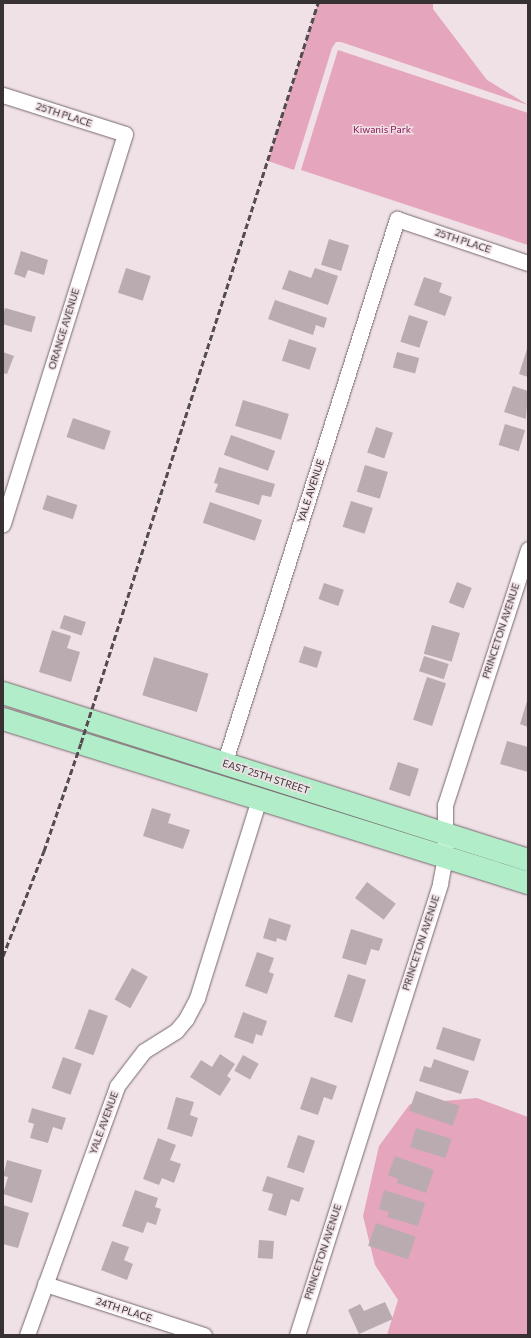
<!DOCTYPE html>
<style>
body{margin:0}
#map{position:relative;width:531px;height:1338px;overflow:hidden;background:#f0e1e6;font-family:Commissioner,sans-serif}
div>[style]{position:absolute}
.green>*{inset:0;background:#e5a5bd}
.building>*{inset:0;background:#baabb0;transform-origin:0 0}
.roads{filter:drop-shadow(0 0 1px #75686c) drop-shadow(0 0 1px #75686c)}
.minor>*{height:15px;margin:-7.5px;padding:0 7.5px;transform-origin:7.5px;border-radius:7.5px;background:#fff}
.primary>*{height:22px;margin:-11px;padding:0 11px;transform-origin:11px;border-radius:11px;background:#b2edca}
.rail>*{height:3px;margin-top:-1.5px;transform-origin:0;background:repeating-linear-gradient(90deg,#544d4f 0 6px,transparent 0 9px)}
span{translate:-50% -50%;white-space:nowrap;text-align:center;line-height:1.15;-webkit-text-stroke:3px #f0e1e6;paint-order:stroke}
.street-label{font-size:10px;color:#373133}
.park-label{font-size:10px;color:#881652}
.frame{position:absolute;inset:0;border:4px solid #373133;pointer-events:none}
</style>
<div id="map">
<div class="green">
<div style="clip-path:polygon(318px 3px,433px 3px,433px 9px,487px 80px,528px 105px,341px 42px,336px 42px,332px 48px,294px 170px,268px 161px)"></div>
<div style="clip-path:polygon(338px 50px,528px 113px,528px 245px,301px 170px)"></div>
<div style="clip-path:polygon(477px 1098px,528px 1117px,528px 1335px,387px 1335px,398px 1300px,375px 1265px,363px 1216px,379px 1146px,410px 1104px)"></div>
</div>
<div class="building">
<div style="left:329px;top:239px;width:21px;height:27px;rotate:17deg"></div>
<div style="clip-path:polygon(21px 251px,48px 260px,44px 275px,28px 270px,25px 278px,14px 274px)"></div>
<div style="left:126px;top:268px;width:26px;height:26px;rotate:18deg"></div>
<div style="clip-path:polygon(315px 268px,338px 276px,328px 305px,282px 289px,289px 270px,311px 278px)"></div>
<div style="clip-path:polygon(424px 277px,442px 283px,439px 292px,452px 297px,445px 316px,414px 305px)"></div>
<div style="clip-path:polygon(275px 300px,327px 318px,324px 328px,316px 325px,313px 335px,268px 319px)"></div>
<div style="left:5px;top:308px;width:32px;height:16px;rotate:16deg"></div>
<div style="left:409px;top:315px;width:20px;height:28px;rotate:18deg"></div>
<div style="left:289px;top:339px;width:29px;height:23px;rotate:18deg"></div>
<div style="clip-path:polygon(527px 349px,528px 349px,528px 377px,519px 374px)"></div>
<div style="clip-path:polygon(3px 352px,14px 356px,7px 374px,3px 373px)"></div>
<div style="left:397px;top:352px;width:23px;height:16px;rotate:15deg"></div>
<div style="clip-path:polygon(513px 386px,528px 391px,526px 419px,504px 412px)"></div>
<div style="left:243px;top:400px;width:48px;height:27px;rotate:17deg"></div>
<div style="left:73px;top:418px;width:40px;height:20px;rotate:19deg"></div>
<div style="left:505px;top:424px;width:21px;height:22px;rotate:17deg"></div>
<div style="left:376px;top:427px;width:18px;height:27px;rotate:19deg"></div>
<div style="left:231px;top:435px;width:47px;height:21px;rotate:20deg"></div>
<div style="left:365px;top:465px;width:24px;height:28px;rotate:17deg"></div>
<div style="clip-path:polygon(219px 467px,275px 484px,271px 497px,262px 495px,259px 505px,215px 492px,218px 484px,214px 483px)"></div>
<div style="left:47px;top:495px;width:32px;height:15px;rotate:18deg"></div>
<div style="left:351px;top:501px;width:23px;height:27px;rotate:18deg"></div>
<div style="left:210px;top:502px;width:55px;height:22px;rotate:19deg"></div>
<div style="left:457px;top:582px;width:16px;height:22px;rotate:22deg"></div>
<div style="left:324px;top:583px;width:21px;height:17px;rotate:19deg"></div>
<div style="left:64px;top:615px;width:23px;height:14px;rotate:18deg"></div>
<div style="left:432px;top:625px;width:29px;height:30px;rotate:16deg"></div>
<div style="clip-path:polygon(52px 630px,71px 636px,67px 648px,80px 652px,71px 682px,39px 672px)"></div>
<div style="left:304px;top:646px;width:19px;height:17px;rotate:18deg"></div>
<div style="left:424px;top:656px;width:26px;height:16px;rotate:18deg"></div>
<div style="left:154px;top:657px;width:57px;height:40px;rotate:17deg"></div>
<div style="left:427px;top:677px;width:20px;height:45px;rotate:18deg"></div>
<div style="clip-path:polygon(528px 698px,528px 727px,520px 724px)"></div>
<div style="clip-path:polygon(507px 741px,528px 747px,528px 772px,500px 764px)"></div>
<div style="left:398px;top:762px;width:22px;height:29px;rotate:18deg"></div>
<div style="clip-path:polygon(152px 808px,171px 814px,168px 823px,190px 830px,183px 849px,143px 836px)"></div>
<div style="left:367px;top:882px;width:36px;height:20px;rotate:37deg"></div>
<div style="clip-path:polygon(269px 918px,291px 925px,286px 941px,277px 938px,276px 942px,263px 938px)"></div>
<div style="clip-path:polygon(351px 929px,383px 939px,379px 951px,371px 949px,366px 965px,342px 958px)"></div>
<div style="clip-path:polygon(257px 952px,274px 958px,269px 972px,274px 974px,267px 994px,245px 986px)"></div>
<div style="left:132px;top:968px;width:18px;height:36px;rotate:29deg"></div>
<div style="left:348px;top:974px;width:19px;height:45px;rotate:18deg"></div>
<div style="left:89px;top:1009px;width:20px;height:42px;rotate:20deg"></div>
<div style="clip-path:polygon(243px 1012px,267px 1021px,262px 1036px,256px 1034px,253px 1044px,234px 1037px)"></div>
<div style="left:443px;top:1027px;width:40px;height:23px;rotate:18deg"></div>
<div style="clip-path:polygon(220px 1054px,235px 1064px,227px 1076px,231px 1079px,220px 1096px,190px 1077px,201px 1060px,212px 1067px)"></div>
<div style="left:243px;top:1055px;width:18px;height:18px;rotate:29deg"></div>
<div style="left:63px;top:1057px;width:20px;height:33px;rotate:20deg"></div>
<div style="clip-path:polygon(434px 1059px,469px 1071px,461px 1094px,419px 1081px,424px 1066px,431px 1068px)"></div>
<div style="clip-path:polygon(311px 1077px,337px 1086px,332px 1100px,324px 1097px,318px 1115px,300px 1109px)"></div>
<div style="left:416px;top:1091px;width:46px;height:21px;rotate:19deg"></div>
<div style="clip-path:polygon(176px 1097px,194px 1102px,190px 1115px,198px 1118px,192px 1137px,167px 1129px)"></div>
<div style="clip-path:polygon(32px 1108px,66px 1118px,62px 1130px,53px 1127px,48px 1143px,30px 1138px,34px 1124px,28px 1122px)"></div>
<div style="left:416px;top:1128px;width:37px;height:20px;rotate:17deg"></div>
<div style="left:298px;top:1135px;width:18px;height:34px;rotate:19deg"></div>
<div style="clip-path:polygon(158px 1138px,176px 1145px,170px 1160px,181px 1164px,174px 1183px,162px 1178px,159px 1185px,143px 1179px)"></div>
<div style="clip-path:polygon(395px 1156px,434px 1170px,426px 1193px,397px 1183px,398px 1179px,388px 1175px)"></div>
<div style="clip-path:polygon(7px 1160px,42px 1170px,32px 1203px,3px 1194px,8px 1177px,3px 1176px)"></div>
<div style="clip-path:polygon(267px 1176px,304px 1188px,299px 1202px,291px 1199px,286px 1216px,268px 1210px,273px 1194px,262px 1191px)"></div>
<div style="clip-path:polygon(135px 1190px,158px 1198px,155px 1207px,161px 1209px,156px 1225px,147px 1222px,143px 1233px,122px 1226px)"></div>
<div style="clip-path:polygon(384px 1190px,425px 1203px,418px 1226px,387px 1217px,389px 1212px,379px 1209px)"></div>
<div style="clip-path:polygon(3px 1205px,29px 1213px,18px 1248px,3px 1244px)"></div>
<div style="left:376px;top:1223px;width:42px;height:24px;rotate:19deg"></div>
<div style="left:259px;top:1240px;width:15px;height:18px;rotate:4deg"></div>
<div style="clip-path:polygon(112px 1241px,129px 1247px,124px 1260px,133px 1264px,127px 1280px,101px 1270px)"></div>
<div style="clip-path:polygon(385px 1302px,393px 1319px,359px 1334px,348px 1310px,360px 1304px,364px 1311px)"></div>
</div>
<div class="roads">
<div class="minor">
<div style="left:3px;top:95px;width:128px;rotate:17.7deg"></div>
<div style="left:125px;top:134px;width:409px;rotate:107.4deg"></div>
<div style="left:224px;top:764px;width:572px;rotate:-72.39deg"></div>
<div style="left:397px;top:219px;width:138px;rotate:18.6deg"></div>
<div style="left:45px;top:1284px;width:167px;rotate:17.8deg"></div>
<div style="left:27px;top:1335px;width:265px;rotate:-70.1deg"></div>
<div style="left:117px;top:1086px;width:44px;rotate:-52.4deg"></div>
<div style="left:144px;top:1051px;width:38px;rotate:-32deg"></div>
<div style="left:176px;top:1031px;width:16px;rotate:-50deg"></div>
<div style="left:186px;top:1019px;width:24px;rotate:-62deg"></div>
<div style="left:197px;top:998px;width:208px;rotate:-72.7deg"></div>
<div style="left:297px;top:1335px;width:474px;rotate:-72.4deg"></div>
<div style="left:440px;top:883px;width:26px;rotate:-79deg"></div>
<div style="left:445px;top:857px;width:52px;rotate:-90deg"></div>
<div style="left:445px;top:805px;width:269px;rotate:-72deg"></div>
</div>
<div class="primary">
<div style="left:3px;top:693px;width:551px;rotate:17.65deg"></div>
<div style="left:3px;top:719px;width:550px;rotate:17.35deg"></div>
</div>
</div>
<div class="rail">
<div style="left:3px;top:956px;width:113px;rotate:-68.7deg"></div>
<div style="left:44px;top:851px;width:114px;rotate:-71.1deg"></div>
<div style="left:81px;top:743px;width:777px;rotate:-72.24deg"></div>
</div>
<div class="street-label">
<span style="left:64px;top:115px;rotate:18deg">25TH PLACE</span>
<span style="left:463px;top:241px;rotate:18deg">25TH PLACE</span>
<span style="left:64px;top:329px;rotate:-73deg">ORANGE AVENUE</span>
<span style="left:311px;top:491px;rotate:-72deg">YALE AVENUE</span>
<span style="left:501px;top:631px;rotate:-72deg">PRINCETON AVENUE</span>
<span style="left:266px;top:777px;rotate:18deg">EAST 25TH STREET</span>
<span style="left:421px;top:943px;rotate:-72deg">PRINCETON AVENUE</span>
<span style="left:104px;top:1123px;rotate:-70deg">YALE AVENUE</span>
<span style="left:323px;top:1252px;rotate:-72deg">PRINCETON AVENUE</span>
<span style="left:124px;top:1310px;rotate:18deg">24TH PLACE</span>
</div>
<div class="park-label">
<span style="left:382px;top:130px">Kiwanis Park</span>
</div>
<div class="frame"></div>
</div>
